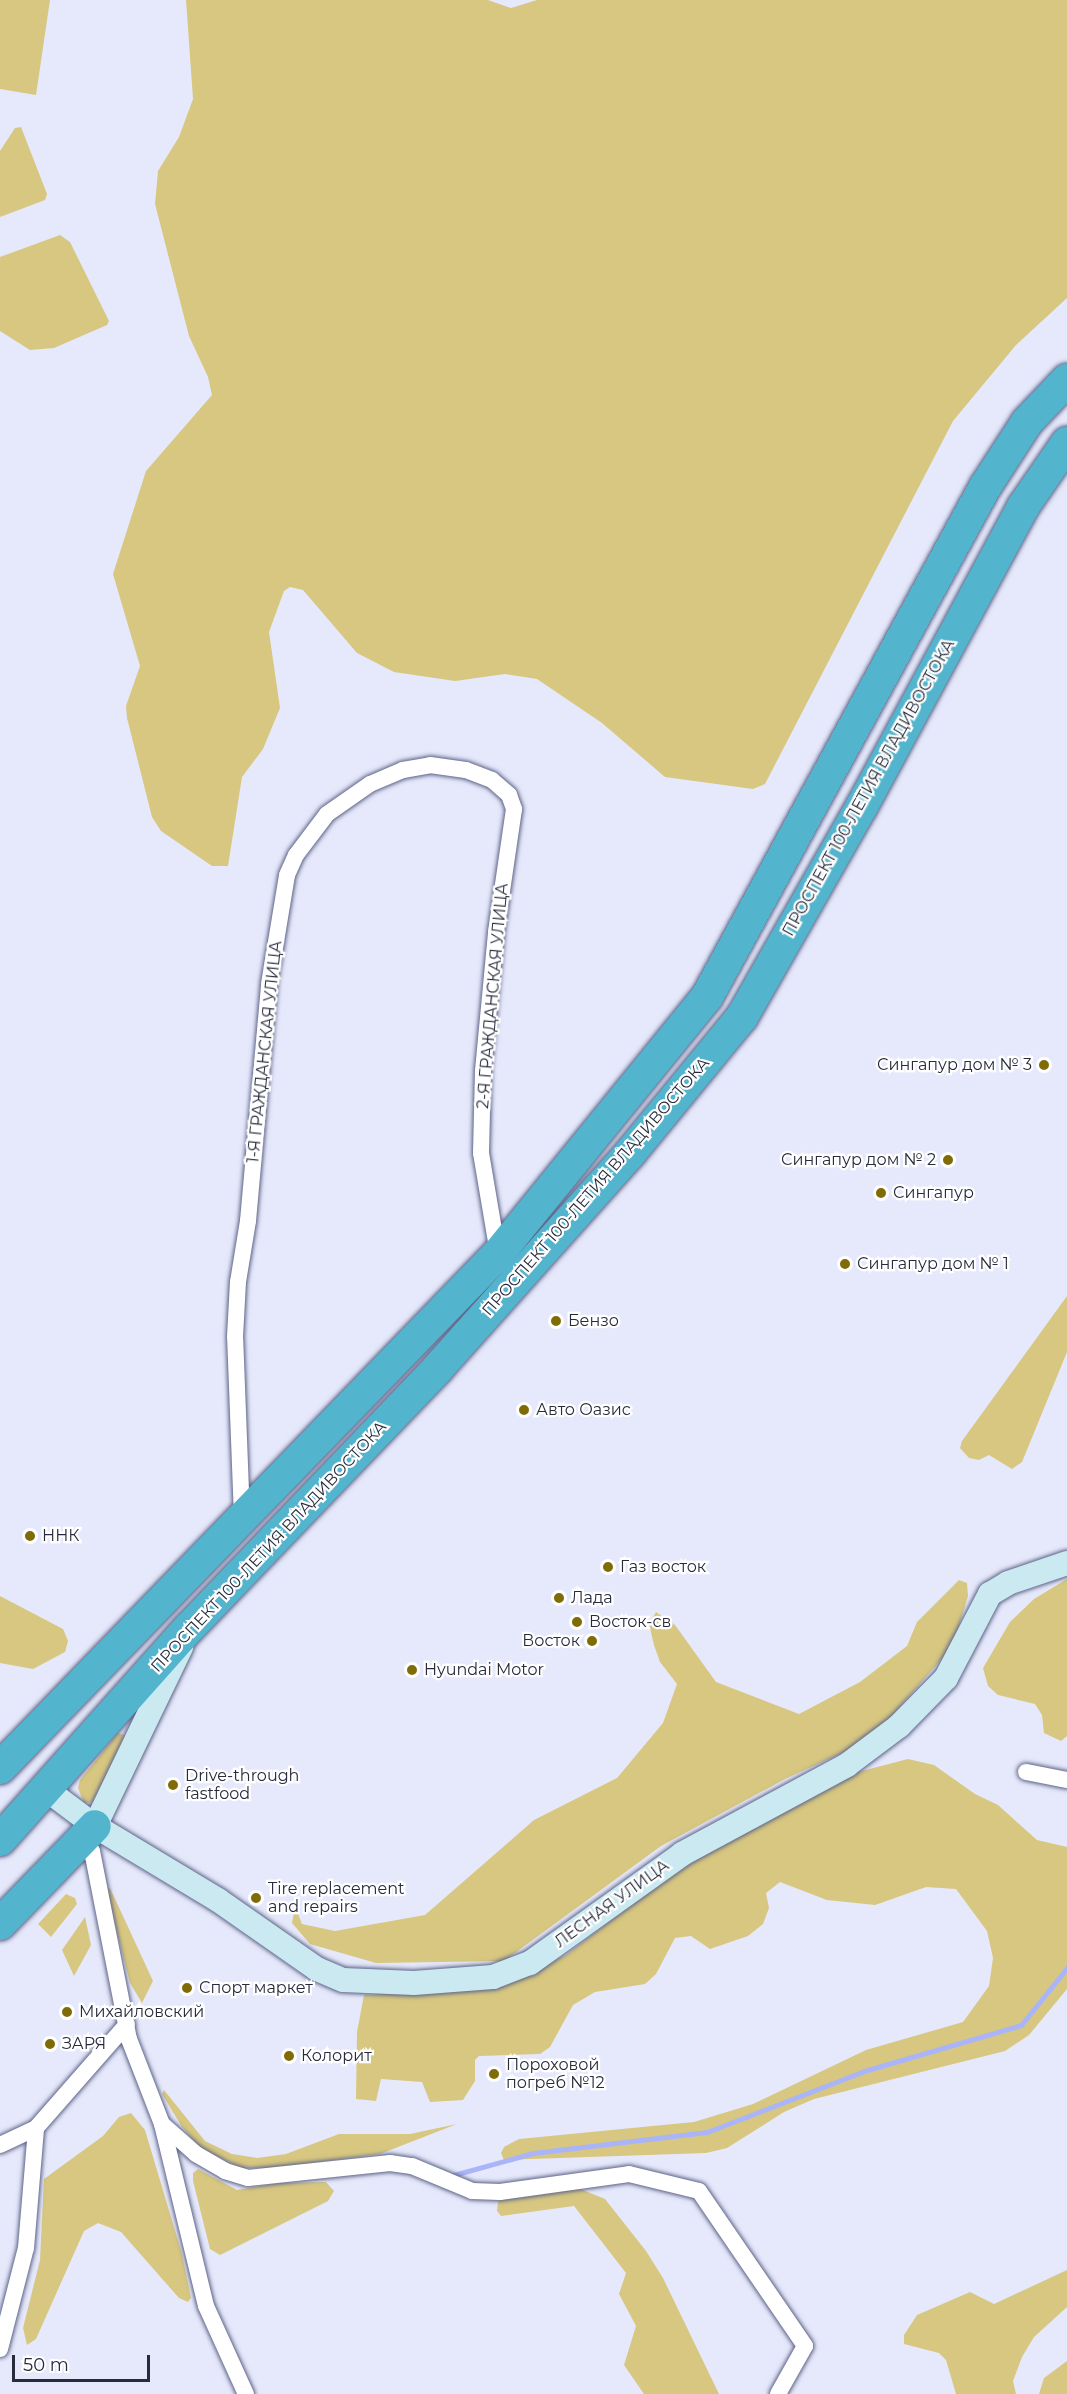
<!DOCTYPE html>
<meta charset="utf-8">
<style>
body{margin:0}
#map{position:relative;width:1067px;height:2394px;overflow:hidden;background:#e6e9fb;font-family:Montserrat,sans-serif}
div>[style]{position:absolute}
.green>*{inset:0;background:#d7c780}
.stream>*{height:5px;margin:-2.5px;padding:0 2.5px;transform-origin:2.5px;border-radius:2.5px;background:#aab5f9}
.roads{filter:drop-shadow(0 0 2px #5d6388) drop-shadow(0 0 2px #5d6388)}
.street>*{height:16px;margin:-8px;padding:0 8px;transform-origin:8px;border-radius:8px;background:#fff}
.secondary>*{height:24px;margin:-12px;padding:0 12px;transform-origin:12px;border-radius:12px;background:#cbe9f0}
.highway>*{height:32px;margin:-16px;padding:0 16px;transform-origin:16px;border-radius:16px;background:#53b5cd}
.dots>*{width:16px;height:16px;translate:-50% -50%;box-sizing:border-box;border:3px solid #fff;border-radius:50%}
span{translate:-50% -50%;white-space:nowrap;text-align:center;line-height:1.15;-webkit-text-stroke:4.5px #fff;paint-order:stroke}
.street-label{font-size:16px;color:#282b3b}
.poi-label{font-size:16px;color:#282b3b}
.right{translate:-100% -50%;text-align:right}
.left{translate:0 -50%;text-align:left}
.scale{position:absolute;left:12px;top:2355px;width:138px;height:27px;box-sizing:border-box;border:3px solid #282b3b;border-top:0;padding-left:8px;font-size:18px;line-height:21px;white-space:nowrap;color:#282b3b;-webkit-text-stroke:4px #fff;paint-order:stroke}
</style>
<div id="map">
<div class="green">
<div style="clip-path:polygon(0 0,50px 0,36px 95px,0 89px)"></div>
<div style="clip-path:polygon(186px 0,488px 0,511px 8px,537px 0,1067px 0,1067px 298px,1016px 345px,953px 421px,765px 784px,753px 789px,665px 777px,602px 723px,537px 679px,505px 674px,455px 681px,394px 672px,357px 653px,303px 590px,290px 587px,284px 591px,269px 632px,280px 708px,263px 749px,242px 777px,228px 866px,212px 866px,161px 831px,152px 817px,127px 718px,126px 706px,140px 666px,113px 574px,146px 471px,212px 395px,208px 377px,189px 336px,155px 204px,158px 171px,179px 137px,193px 99px)"></div>
<div style="clip-path:polygon(21px 127px,47px 194px,45px 200px,0 217px,0 151px,15px 128px)"></div>
<div style="clip-path:polygon(60px 235px,70px 242px,109px 321px,107px 325px,54px 348px,30px 350px,0 331px,0 257px)"></div>
<div style="clip-path:polygon(1067px 1296px,1067px 1352px,1022px 1462px,1012px 1469px,989px 1455px,979px 1460px,969px 1458px,960px 1448px,962px 1441px)"></div>
<div style="clip-path:polygon(1067px 1579px,1067px 1736px,1061px 1741px,1044px 1733px,1042px 1715px,1035px 1704px,998px 1695px,988px 1686px,983px 1668px,1010px 1622px,1034px 1599px)"></div>
<div style="clip-path:polygon(959px 1580px,967px 1583px,968px 1596px,953px 1646px,890px 1718px,853px 1748px,785px 1779px,661px 1846px,504px 1961px,376px 1963px,310px 1944px,292px 1923px,295px 1906px,302px 1924px,335px 1931px,425px 1915px,534px 1820px,617px 1778px,663px 1723px,677px 1684px,660px 1662px,654px 1645px,649px 1624px,656px 1612px,675px 1625px,716px 1682px,799px 1714px,860px 1682px,907px 1646px,917px 1622px)"></div>
<div style="clip-path:polygon(0 1596px,63px 1629px,68px 1641px,65px 1652px,33px 1669px,0 1663px)"></div>
<div style="clip-path:polygon(118px 1733px,125px 1735px,120px 1749px,93px 1802px,84px 1803px,78px 1788px,80px 1780px)"></div>
<div style="clip-path:polygon(908px 1759px,934px 1765px,975px 1794px,998px 1805px,1037px 1840px,1067px 1847px,1067px 1989px,1029px 2035px,1005px 2051px,814px 2099px,784px 2112px,727px 2148px,706px 2153px,504px 2160px,501px 2153px,504px 2147px,519px 2139px,694px 2122px,753px 2104px,866px 2050px,963px 2022px,989px 1986px,993px 1958px,987px 1931px,956px 1889px,926px 1887px,875px 1905px,827px 1900px,780px 1882px,766px 1893px,769px 1908px,763px 1924px,748px 1936px,710px 1949px,691px 1936px,675px 1938px,656px 1974px,645px 1984px,595px 1992px,573px 2005px,550px 2047px,540px 2054px,479px 2056px,475px 2060px,475px 2081px,463px 2100px,430px 2102px,422px 2082px,381px 2079px,376px 2101px,356px 2099px,357px 2032px,364px 1995px,496px 1989px,566px 1955px,671px 1874px,854px 1773px)"></div>
<div style="clip-path:polygon(110px 1888px,153px 1981px,142px 2003px,130px 1983px,106px 1890px)"></div>
<div style="clip-path:polygon(66px 1894px,75px 1898px,77px 1904px,51px 1937px,38px 1924px)"></div>
<div style="clip-path:polygon(85px 1917px,91px 1945px,74px 1976px,62px 1950px)"></div>
<div style="clip-path:polygon(164px 2090px,205px 2141px,232px 2154px,257px 2158px,286px 2154px,339px 2134px,410px 2134px,457px 2124px,380px 2154px,274px 2168px,241px 2168px,201px 2149px,182px 2127px,162px 2094px)"></div>
<div style="clip-path:polygon(131px 2113px,145px 2130px,182px 2254px,191px 2298px,188px 2302px,179px 2298px,121px 2232px,98px 2223px,84px 2231px,36px 2339px,27px 2345px,23px 2328px,40px 2260px,44px 2179px,103px 2136px,119px 2117px)"></div>
<div style="clip-path:polygon(198px 2169px,237px 2190px,279px 2183px,326px 2182px,334px 2191px,328px 2201px,220px 2255px,210px 2249px,193px 2181px,193px 2173px)"></div>
<div style="clip-path:polygon(578px 2188px,605px 2199px,646px 2251px,663px 2278px,719px 2394px,644px 2394px,624px 2365px,636px 2326px,619px 2294px,626px 2273px,574px 2206px,501px 2216px,497px 2211px,498px 2202px,505px 2197px)"></div>
<div style="clip-path:polygon(1067px 2270px,1067px 2307px,1034px 2337px,1022px 2357px,1013px 2381px,1016px 2394px,956px 2394px,946px 2360px,939px 2353px,904px 2344px,904px 2335px,917px 2315px,970px 2292px,994px 2304px)"></div>
<div style="clip-path:polygon(1067px 2361px,1067px 2394px,1039px 2394px,1044px 2378px)"></div>
</div>
<div class="stream">
<div style="left:450px;top:2176px;width:86px;rotate:-15.5deg"></div>
<div style="left:533px;top:2153px;width:175px;rotate:-6.9deg"></div>
<div style="left:707px;top:2132px;width:168px;rotate:-21.2deg"></div>
<div style="left:864px;top:2071px;width:164px;rotate:-16.3deg"></div>
<div style="left:1021px;top:2025px;width:73px;rotate:-51.1deg"></div>
</div>
<div class="roads">
<div class="street">
<div style="left:242px;top:1517px;width:180px;rotate:-92.2deg"></div>
<div style="left:235px;top:1337px;width:55px;rotate:-86.9deg"></div>
<div style="left:238px;top:1282px;width:62px;rotate:-80.7deg"></div>
<div style="left:248px;top:1221px;width:238px;rotate:-84.9deg"></div>
<div style="left:269px;top:984px;width:110px;rotate:-80.6deg"></div>
<div style="left:287px;top:875px;width:22px;rotate:-66deg"></div>
<div style="left:296px;top:855px;width:51px;rotate:-52.9deg"></div>
<div style="left:327px;top:814px;width:52px;rotate:-34.9deg"></div>
<div style="left:370px;top:784px;width:36px;rotate:-23deg"></div>
<div style="left:403px;top:770px;width:27px;rotate:-10deg"></div>
<div style="left:430px;top:765px;width:36px;rotate:8deg"></div>
<div style="left:466px;top:770px;width:28px;rotate:21deg"></div>
<div style="left:492px;top:780px;width:23px;rotate:41deg"></div>
<div style="left:509px;top:795px;width:15px;rotate:70deg"></div>
<div style="left:514px;top:809px;width:125px;rotate:98.3deg"></div>
<div style="left:496px;top:933px;width:139px;rotate:95.4deg"></div>
<div style="left:483px;top:1071px;width:82px;rotate:91.4deg"></div>
<div style="left:481px;top:1153px;width:102px;rotate:80.4deg"></div>
<div style="left:1026px;top:1772px;width:42px;rotate:11deg"></div>
<div style="left:92px;top:1836px;width:16px;rotate:104deg"></div>
<div style="left:88px;top:1852px;width:4px;rotate:-14deg"></div>
<div style="left:92px;top:1851px;width:192px;rotate:78.9deg"></div>
<div style="left:129px;top:2039px;width:91px;rotate:68.8deg"></div>
<div style="left:162px;top:2124px;width:187px;rotate:76.4deg"></div>
<div style="left:206px;top:2306px;width:97px;rotate:65.6deg"></div>
<div style="left:162px;top:2124px;width:45px;rotate:41.4deg"></div>
<div style="left:196px;top:2154px;width:34px;rotate:30deg"></div>
<div style="left:225px;top:2171px;width:24px;rotate:17deg"></div>
<div style="left:248px;top:2178px;width:143px;rotate:-6deg"></div>
<div style="left:390px;top:2163px;width:22px;rotate:8deg"></div>
<div style="left:412px;top:2166px;width:65px;rotate:22.6deg"></div>
<div style="left:472px;top:2191px;width:28px;rotate:2deg"></div>
<div style="left:500px;top:2192px;width:130px;rotate:-7.9deg"></div>
<div style="left:629px;top:2174px;width:72px;rotate:13.7deg"></div>
<div style="left:699px;top:2191px;width:188px;rotate:55.6deg"></div>
<div style="left:805px;top:2346px;width:55px;rotate:119.4deg"></div>
<div style="left:0;top:2145px;width:40px;rotate:-25deg"></div>
<div style="left:36px;top:2128px;width:138px;rotate:-48.8deg"></div>
<div style="left:0;top:2349px;width:104px;rotate:-75.6deg"></div>
<div style="left:26px;top:2248px;width:120px;rotate:-85.2deg"></div>
</div>
<div class="secondary">
<div style="left:47px;top:1790px;width:60px;rotate:36.9deg"></div>
<div style="left:95px;top:1826px;width:144px;rotate:31deg"></div>
<div style="left:218px;top:1900px;width:121px;rotate:34.9deg"></div>
<div style="left:317px;top:1969px;width:28px;rotate:23deg"></div>
<div style="left:343px;top:1980px;width:71px;rotate:2.4deg"></div>
<div style="left:414px;top:1983px;width:79px;rotate:-4.3deg"></div>
<div style="left:493px;top:1977px;width:40px;rotate:-21deg"></div>
<div style="left:530px;top:1963px;width:187px;rotate:-35.6deg"></div>
<div style="left:682px;top:1854px;width:187px;rotate:-28.3deg"></div>
<div style="left:847px;top:1765px;width:65px;rotate:-36.9deg"></div>
<div style="left:899px;top:1726px;width:67px;rotate:-45.6deg"></div>
<div style="left:946px;top:1678px;width:95px;rotate:-62.4deg"></div>
<div style="left:990px;top:1594px;width:21px;rotate:-31deg"></div>
<div style="left:1008px;top:1583px;width:62px;rotate:-18.7deg"></div>
<div style="left:95px;top:1826px;width:199px;rotate:-64.3deg"></div>
</div>
<div class="highway">
<div style="left:0;top:1768px;width:716px;rotate:-45.91deg"></div>
<div style="left:498px;top:1254px;width:331px;rotate:-50.9deg"></div>
<div style="left:707px;top:997px;width:581px;rotate:-61.41deg"></div>
<div style="left:985px;top:487px;width:77px;rotate:-57.1deg"></div>
<div style="left:1027px;top:422px;width:58px;rotate:-46.4deg"></div>
<div style="left:0;top:1840px;width:285px;rotate:-48.3deg"></div>
<div style="left:190px;top:1627px;width:359px;rotate:-46.2deg"></div>
<div style="left:438px;top:1368px;width:290px;rotate:-48.2deg"></div>
<div style="left:631px;top:1152px;width:175px;rotate:-50.6deg"></div>
<div style="left:742px;top:1017px;width:243px;rotate:-60.4deg"></div>
<div style="left:862px;top:806px;width:340px;rotate:-61.7deg"></div>
<div style="left:1023px;top:507px;width:78px;rotate:-55.5deg"></div>
<div style="left:0;top:1924px;width:136px;rotate:-45.9deg"></div>
</div>
</div>
<div class="dots">
<div style="left:1044px;top:1065px;background:#7f6c06"></div>
<div style="left:948px;top:1160px;background:#7f6c06"></div>
<div style="left:881px;top:1193px;background:#7f6c06"></div>
<div style="left:845px;top:1264px;background:#7f6c06"></div>
<div style="left:556px;top:1321px;background:#7f6c06"></div>
<div style="left:524px;top:1410px;background:#7f6c06"></div>
<div style="left:30px;top:1536px;background:#7f6c06"></div>
<div style="left:608px;top:1567px;background:#7f6c06"></div>
<div style="left:559px;top:1598px;background:#7f6c06"></div>
<div style="left:577px;top:1622px;background:#7f6c06"></div>
<div style="left:592px;top:1641px;background:#7f6c06"></div>
<div style="left:412px;top:1670px;background:#7f6c06"></div>
<div style="left:173px;top:1785px;background:#7f6c06"></div>
<div style="left:256px;top:1898px;background:#7f6c06"></div>
<div style="left:187px;top:1988px;background:#7f6c06"></div>
<div style="left:67px;top:2012px;background:#7f6c06"></div>
<div style="left:50px;top:2044px;background:#7f6c06"></div>
<div style="left:289px;top:2056px;background:#7f6c06"></div>
<div style="left:494px;top:2074px;background:#7f6c06"></div>
</div>
<div class="street-label">
<span style="left:869px;top:788px;rotate:-61deg">ПРОСПЕКТ 100-ЛЕТИЯ ВЛАДИВОСТОКА</span>
<span style="left:493px;top:996px;rotate:-85deg">2-Я ГРАЖДАНСКАЯ УЛИЦА</span>
<span style="left:265px;top:1052px;rotate:-84deg">1-Я ГРАЖДАНСКАЯ УЛИЦА</span>
<span style="left:596px;top:1187px;rotate:-49deg">ПРОСПЕКТ 100-ЛЕТИЯ ВЛАДИВОСТОКА</span>
<span style="left:269px;top:1547px;rotate:-47deg">ПРОСПЕКТ 100-ЛЕТИЯ ВЛАДИВОСТОКА</span>
<span style="left:612px;top:1904px;rotate:-36deg">ЛЕСНАЯ УЛИЦА</span>
</div>
<div class="poi-label">
<span class="right" style="left:1032px;top:1065px">Сингапур дом № 3</span>
<span class="right" style="left:936px;top:1160px">Сингапур дом № 2</span>
<span class="left" style="left:893px;top:1193px">Сингапур</span>
<span class="left" style="left:857px;top:1264px">Сингапур дом № 1</span>
<span class="left" style="left:568px;top:1321px">Бензо</span>
<span class="left" style="left:536px;top:1410px">Авто Оазис</span>
<span class="left" style="left:42px;top:1536px">ННК</span>
<span class="left" style="left:620px;top:1567px">Газ восток</span>
<span class="left" style="left:571px;top:1598px">Лада</span>
<span class="left" style="left:589px;top:1622px">Восток-св</span>
<span class="right" style="left:580px;top:1641px">Восток</span>
<span class="left" style="left:424px;top:1670px">Hyundai Motor</span>
<span class="left" style="left:185px;top:1785px">Drive-through<br>fastfood</span>
<span class="left" style="left:268px;top:1898px">Tire replacement<br>and repairs</span>
<span class="left" style="left:199px;top:1988px">Спорт маркет</span>
<span class="left" style="left:79px;top:2012px">Михайловский</span>
<span class="left" style="left:62px;top:2044px">ЗАРЯ</span>
<span class="left" style="left:301px;top:2056px">Колорит</span>
<span class="left" style="left:506px;top:2074px">Пороховой<br>погреб №12</span>
</div>
<div class="scale">50 m</div>
</div>
